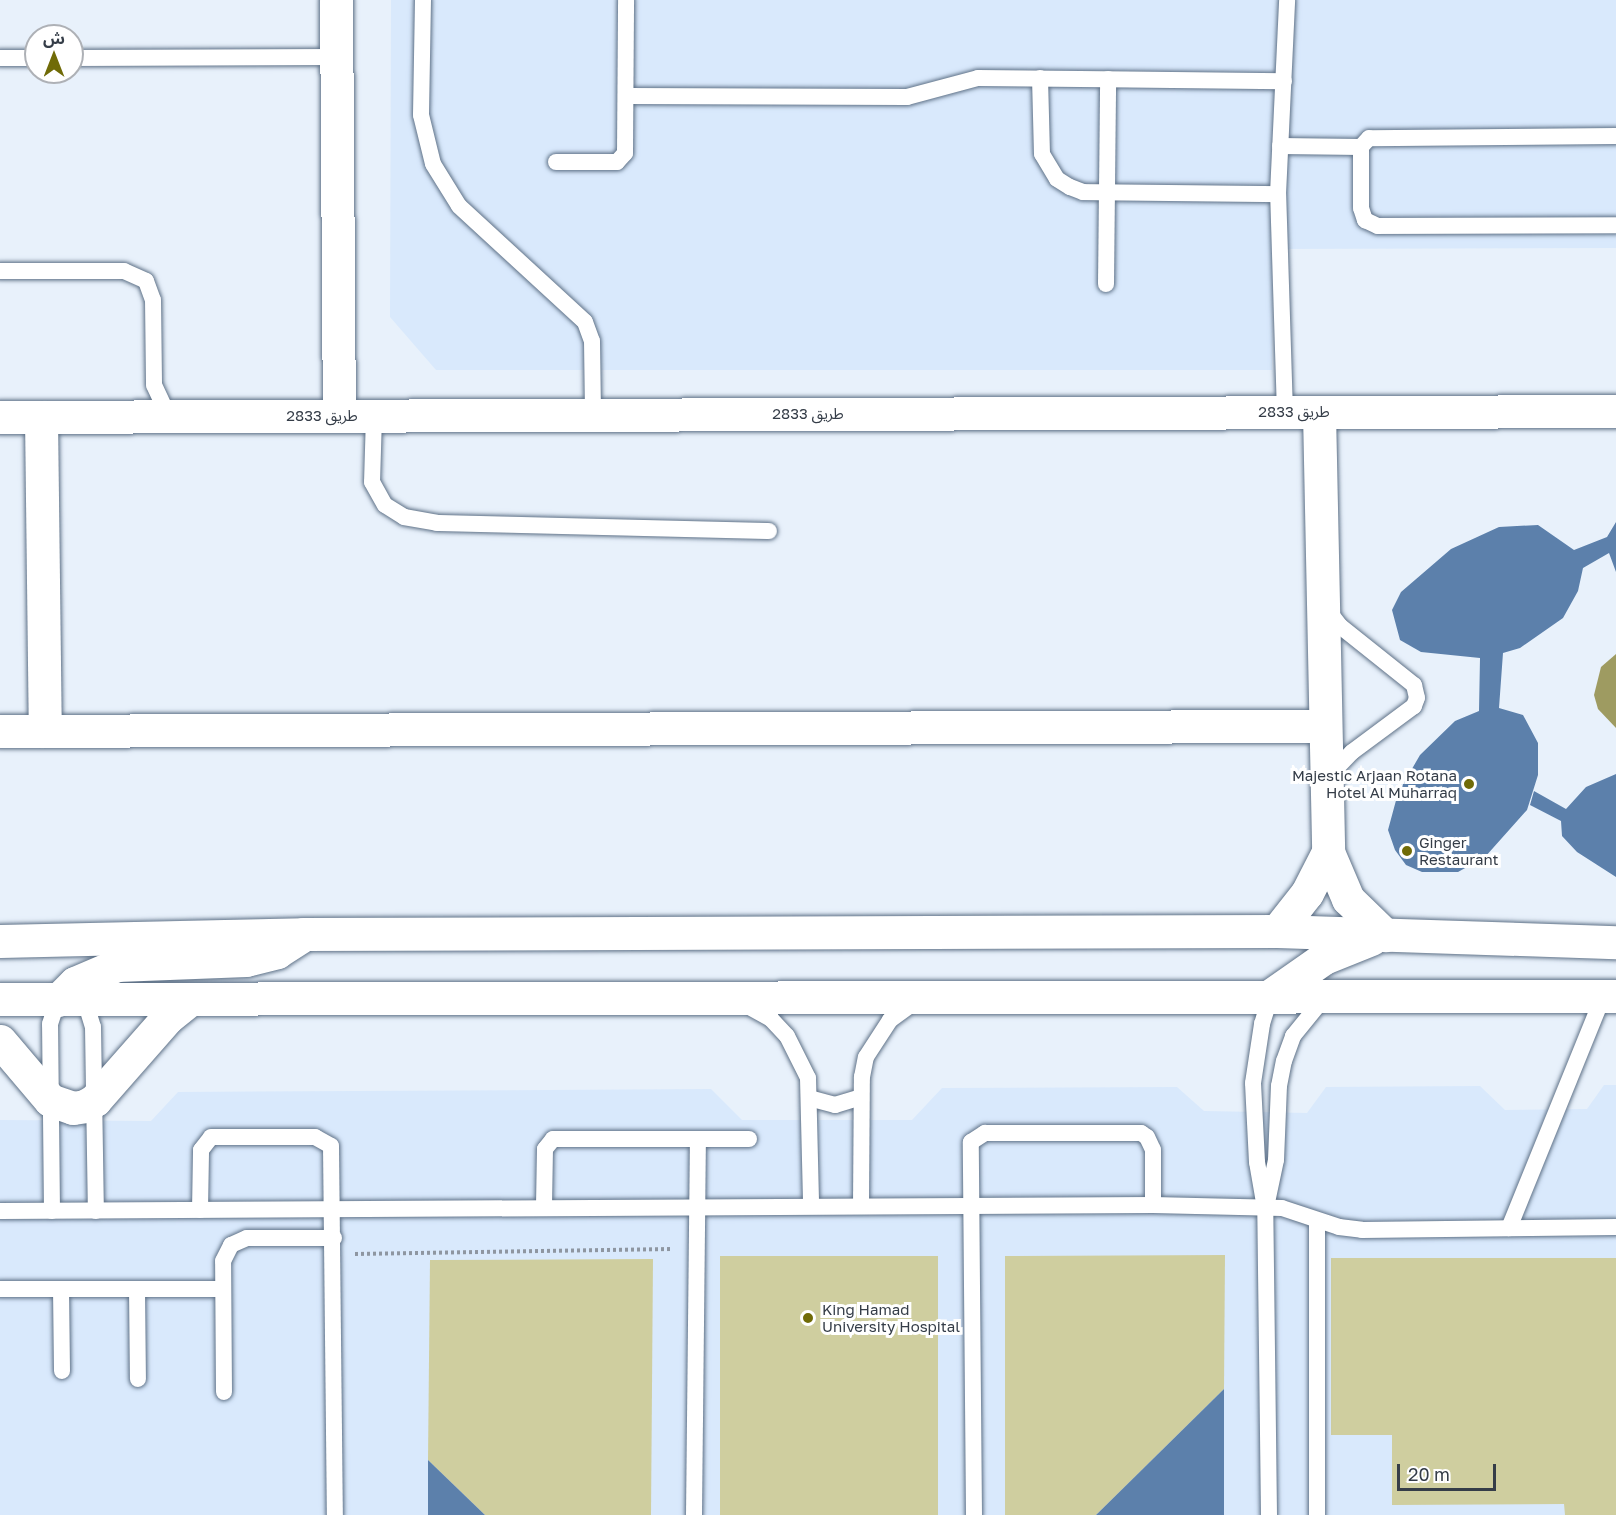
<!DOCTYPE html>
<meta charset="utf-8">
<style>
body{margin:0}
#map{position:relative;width:1616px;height:1515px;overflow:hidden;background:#e8f1fb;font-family:"Golos Text","Noto Sans Arabic",sans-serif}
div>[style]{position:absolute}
.built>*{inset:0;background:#d9e9fc}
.green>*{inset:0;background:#cfce9f;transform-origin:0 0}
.water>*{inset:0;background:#9e9b61}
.building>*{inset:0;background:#5c80ab}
.path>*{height:4px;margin-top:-2px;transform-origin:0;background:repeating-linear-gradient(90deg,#8e96a1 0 3px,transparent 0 6px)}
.roads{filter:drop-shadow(0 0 2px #5e7187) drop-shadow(0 0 2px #5e7187)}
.lane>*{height:16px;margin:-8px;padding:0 8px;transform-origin:8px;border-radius:8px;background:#fff}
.street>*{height:33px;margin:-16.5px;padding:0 16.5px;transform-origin:16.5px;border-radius:16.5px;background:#fff}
.secondary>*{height:33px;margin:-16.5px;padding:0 16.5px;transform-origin:16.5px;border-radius:16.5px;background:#fff}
.dots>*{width:16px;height:16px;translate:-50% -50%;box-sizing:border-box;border:3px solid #fff;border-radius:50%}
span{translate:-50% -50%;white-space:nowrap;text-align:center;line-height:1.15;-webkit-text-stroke:6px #fff;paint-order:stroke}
.street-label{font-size:15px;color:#353d48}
.poi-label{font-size:15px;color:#353d48}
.right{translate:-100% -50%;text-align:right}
.left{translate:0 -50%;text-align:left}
.north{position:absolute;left:24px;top:24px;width:60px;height:60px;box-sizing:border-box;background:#fff;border:2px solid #aeb1b6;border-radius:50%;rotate:0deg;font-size:16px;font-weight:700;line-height:24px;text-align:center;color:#353d48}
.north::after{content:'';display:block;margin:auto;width:21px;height:27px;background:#706b07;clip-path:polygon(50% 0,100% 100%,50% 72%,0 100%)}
.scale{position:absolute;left:1397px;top:1464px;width:99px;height:27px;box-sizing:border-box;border:3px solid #353d48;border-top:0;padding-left:8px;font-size:18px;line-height:21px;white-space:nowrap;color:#353d48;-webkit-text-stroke:4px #fff;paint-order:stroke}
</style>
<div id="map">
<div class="built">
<div style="clip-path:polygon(391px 0,1616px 0,1616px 248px,1273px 249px,1272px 370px,436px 370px,390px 317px)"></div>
<div style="clip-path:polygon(1604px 1085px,1616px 1085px,1616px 1515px,0 1515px,0 1120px,151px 1121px,178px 1092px,711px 1089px,742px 1120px,912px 1120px,942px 1088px,1177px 1087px,1204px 1111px,1307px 1113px,1326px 1087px,1480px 1086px,1505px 1110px,1587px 1109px)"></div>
</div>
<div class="green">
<div style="clip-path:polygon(1225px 1255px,1224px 1389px,1096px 1515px,1005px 1515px,1005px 1256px)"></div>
<div style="left:938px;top:1256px;width:259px;height:218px;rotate:90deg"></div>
<div style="clip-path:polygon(1331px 1258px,1616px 1258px,1616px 1515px,1565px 1515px,1564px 1504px,1392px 1505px,1392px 1435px,1331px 1435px)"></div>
<div style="clip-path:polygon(653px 1259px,651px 1515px,485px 1515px,428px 1460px,430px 1260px)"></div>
</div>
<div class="water">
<div style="clip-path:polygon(1616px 654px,1616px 728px,1598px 709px,1594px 695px,1601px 667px)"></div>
</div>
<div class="building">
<div style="clip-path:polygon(1616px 522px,1616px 572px,1609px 553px,1583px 568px,1578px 591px,1563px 618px,1520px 648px,1503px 653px,1499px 708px,1523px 715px,1538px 743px,1538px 775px,1527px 810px,1485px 857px,1458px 872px,1422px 872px,1406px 865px,1395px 850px,1388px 830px,1398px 793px,1420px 755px,1455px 721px,1479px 711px,1480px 658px,1421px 652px,1400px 640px,1392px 610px,1401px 592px,1451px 549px,1499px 527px,1538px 525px,1574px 550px,1607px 537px)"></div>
<div style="clip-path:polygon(1616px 774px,1616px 877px,1577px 852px,1562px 836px,1561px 821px,1530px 805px,1534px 791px,1566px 809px,1586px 787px)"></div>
<div style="clip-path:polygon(1224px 1389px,1224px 1515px,1096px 1515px)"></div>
<div style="clip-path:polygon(428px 1460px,485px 1515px,428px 1515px)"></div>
</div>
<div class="path">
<div style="left:355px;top:1254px;width:317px;rotate:-0.9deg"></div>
</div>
<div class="roads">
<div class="lane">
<div style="left:423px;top:0;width:115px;rotate:91deg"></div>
<div style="left:421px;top:115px;width:50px;rotate:76.2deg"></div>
<div style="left:433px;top:164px;width:49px;rotate:58.2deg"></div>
<div style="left:459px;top:206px;width:171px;rotate:42.6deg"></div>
<div style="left:585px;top:322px;width:20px;rotate:70deg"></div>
<div style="left:592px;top:341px;width:74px;rotate:89.2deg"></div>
<div style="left:0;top:58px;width:36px"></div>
<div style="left:72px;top:58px;width:264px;rotate:-0.2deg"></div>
<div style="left:1040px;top:78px;width:76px;rotate:88.5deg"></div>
<div style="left:1042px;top:154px;width:29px;rotate:59deg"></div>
<div style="left:1057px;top:179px;width:15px;rotate:32deg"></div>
<div style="left:1070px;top:187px;width:14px;rotate:21deg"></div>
<div style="left:1083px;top:192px;width:195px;rotate:0.6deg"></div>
<div style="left:627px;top:96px;width:280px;rotate:0.2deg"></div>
<div style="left:907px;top:97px;width:73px;rotate:-15deg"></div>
<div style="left:978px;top:78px;width:306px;rotate:0.6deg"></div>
<div style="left:1616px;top:136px;width:247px;rotate:179.5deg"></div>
<div style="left:1369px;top:138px;width:12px;rotate:132deg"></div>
<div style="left:1361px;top:147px;width:61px;rotate:90deg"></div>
<div style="left:1361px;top:208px;width:13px;rotate:72deg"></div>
<div style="left:1365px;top:220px;width:14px;rotate:25deg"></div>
<div style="left:1378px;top:226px;width:238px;rotate:-0.2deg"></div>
<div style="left:1280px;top:146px;width:81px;rotate:0.7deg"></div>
<div style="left:556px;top:162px;width:61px"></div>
<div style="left:617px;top:162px;width:12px;rotate:-48deg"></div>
<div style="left:625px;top:153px;width:153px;rotate:-89.6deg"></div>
<div style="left:0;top:271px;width:124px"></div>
<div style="left:124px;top:271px;width:24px;rotate:24deg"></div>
<div style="left:146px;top:281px;width:20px;rotate:70deg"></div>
<div style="left:153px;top:300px;width:85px;rotate:89.3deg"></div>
<div style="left:154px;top:385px;width:35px;rotate:65deg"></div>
<div style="left:1106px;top:284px;width:205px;rotate:-89.4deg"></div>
<div style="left:1285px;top:413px;width:219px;rotate:-91.8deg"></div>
<div style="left:1278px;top:194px;width:194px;rotate:-87.3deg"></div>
<div style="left:374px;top:416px;width:66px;rotate:91.7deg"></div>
<div style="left:372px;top:482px;width:26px;rotate:61deg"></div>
<div style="left:385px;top:505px;width:22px;rotate:32deg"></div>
<div style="left:404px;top:517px;width:34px;rotate:10deg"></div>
<div style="left:437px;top:523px;width:332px;rotate:1.4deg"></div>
<div style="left:1326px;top:608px;width:23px;rotate:52deg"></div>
<div style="left:1340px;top:626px;width:95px;rotate:38.6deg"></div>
<div style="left:1414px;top:685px;width:13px;rotate:77deg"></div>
<div style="left:1417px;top:698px;width:9px;rotate:111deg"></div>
<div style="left:1414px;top:706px;width:77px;rotate:143.4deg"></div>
<div style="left:1352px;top:752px;width:33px;rotate:134deg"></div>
<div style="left:85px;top:1001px;width:27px;rotate:73deg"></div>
<div style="left:93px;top:1027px;width:184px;rotate:89.1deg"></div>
<div style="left:744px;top:1004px;width:31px;rotate:29deg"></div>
<div style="left:771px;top:1019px;width:23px;rotate:47deg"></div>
<div style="left:787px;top:1036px;width:47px;rotate:63.4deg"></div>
<div style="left:808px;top:1078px;width:127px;rotate:88.6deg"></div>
<div style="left:809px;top:1098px;width:27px;rotate:15deg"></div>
<div style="left:835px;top:1105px;width:27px;rotate:-17deg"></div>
<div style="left:861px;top:1205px;width:128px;rotate:-89.6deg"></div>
<div style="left:862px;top:1077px;width:20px;rotate:-79deg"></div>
<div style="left:866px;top:1057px;width:44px;rotate:-57deg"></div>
<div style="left:890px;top:1020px;width:31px;rotate:-36deg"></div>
<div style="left:544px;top:1206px;width:57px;rotate:-89deg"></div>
<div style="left:545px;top:1149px;width:13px;rotate:-51deg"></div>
<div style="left:553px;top:1139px;width:196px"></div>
<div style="left:1266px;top:1207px;width:48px;rotate:-78deg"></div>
<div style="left:1276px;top:1160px;width:74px;rotate:-87.7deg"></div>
<div style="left:1279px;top:1086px;width:25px;rotate:-79deg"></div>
<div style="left:1284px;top:1061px;width:27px;rotate:-70deg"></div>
<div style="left:1293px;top:1036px;width:49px;rotate:-50.8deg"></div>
<div style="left:200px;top:1210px;width:60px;rotate:-89deg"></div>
<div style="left:201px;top:1150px;width:16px;rotate:-52deg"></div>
<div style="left:211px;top:1137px;width:104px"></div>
<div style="left:315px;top:1137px;width:18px;rotate:29deg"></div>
<div style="left:331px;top:1146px;width:369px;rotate:89.4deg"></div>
<div style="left:0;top:1211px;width:1153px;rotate:-0.3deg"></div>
<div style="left:1153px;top:1205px;width:129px;rotate:1.3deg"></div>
<div style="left:1282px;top:1208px;width:60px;rotate:18.4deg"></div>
<div style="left:1339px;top:1227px;width:23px;rotate:7deg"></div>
<div style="left:1362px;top:1230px;width:254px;rotate:-0.7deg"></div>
<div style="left:52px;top:1211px;width:187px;rotate:-90.6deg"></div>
<div style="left:50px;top:1024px;width:25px;rotate:-72deg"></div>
<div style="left:1509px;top:1228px;width:250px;rotate:-67.9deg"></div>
<div style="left:0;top:1289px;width:223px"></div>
<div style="left:61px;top:1289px;width:82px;rotate:89.3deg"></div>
<div style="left:137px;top:1289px;width:90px;rotate:89.4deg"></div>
<div style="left:224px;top:1392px;width:131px;rotate:-90.4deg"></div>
<div style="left:223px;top:1261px;width:18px;rotate:-63deg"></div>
<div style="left:231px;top:1245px;width:17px;rotate:-24deg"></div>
<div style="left:247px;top:1238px;width:87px"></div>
<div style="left:694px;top:1515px;width:376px;rotate:-89.4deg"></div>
<div style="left:974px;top:1515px;width:373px;rotate:-90.5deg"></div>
<div style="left:971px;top:1142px;width:17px;rotate:-33deg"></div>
<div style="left:985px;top:1133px;width:156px"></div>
<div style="left:1141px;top:1133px;width:7px;rotate:34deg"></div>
<div style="left:1147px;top:1137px;width:14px;rotate:65deg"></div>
<div style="left:1153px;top:1150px;width:55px;rotate:90deg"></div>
<div style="left:1269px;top:1515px;width:307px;rotate:-90.7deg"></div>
<div style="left:1265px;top:1208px;width:47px;rotate:-99.9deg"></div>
<div style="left:1257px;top:1162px;width:79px;rotate:-92.9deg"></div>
<div style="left:1253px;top:1083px;width:60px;rotate:-81.3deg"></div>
<div style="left:1262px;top:1024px;width:30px;rotate:-73deg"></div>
<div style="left:1317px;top:1515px;width:294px;rotate:-90deg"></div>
</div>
<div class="street">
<div style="left:336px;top:0;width:416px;rotate:89.6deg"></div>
<div style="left:1319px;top:412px;width:440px;rotate:88.8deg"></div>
<div style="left:1328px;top:852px;width:51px;rotate:66.9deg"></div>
<div style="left:1348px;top:899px;width:52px;rotate:44.2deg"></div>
<div style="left:0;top:417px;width:1616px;rotate:-0.21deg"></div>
<div style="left:41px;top:417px;width:314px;rotate:89.3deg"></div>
<div style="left:0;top:731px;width:1325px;rotate:-0.22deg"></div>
<div style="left:1277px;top:931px;width:48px;rotate:-51.7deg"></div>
<div style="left:1307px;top:893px;width:46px;rotate:-62.9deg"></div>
</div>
<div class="secondary">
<div style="left:0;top:941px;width:303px;rotate:-1.3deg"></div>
<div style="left:303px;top:934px;width:974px;rotate:-0.18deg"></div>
<div style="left:1277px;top:931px;width:339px;rotate:1.9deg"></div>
<div style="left:1271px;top:995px;width:65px;rotate:-34.9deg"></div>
<div style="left:1324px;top:958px;width:51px;rotate:-22deg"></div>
<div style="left:0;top:999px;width:1616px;rotate:-0.11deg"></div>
<div style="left:58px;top:1000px;width:24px;rotate:-45deg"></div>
<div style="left:75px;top:983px;width:46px;rotate:-23.2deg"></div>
<div style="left:117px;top:965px;width:129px;rotate:-2.2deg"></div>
<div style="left:246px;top:960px;width:32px;rotate:-14deg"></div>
<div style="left:277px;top:952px;width:27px;rotate:-33deg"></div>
<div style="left:0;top:1041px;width:77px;rotate:49.7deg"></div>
<div style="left:50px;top:1100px;width:24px;rotate:19deg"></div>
<div style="left:73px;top:1108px;width:12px;rotate:-9deg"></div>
<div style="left:85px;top:1106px;width:12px;rotate:-31deg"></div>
<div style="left:95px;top:1100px;width:109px;rotate:-48.7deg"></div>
<div style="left:167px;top:1018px;width:28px;rotate:-39deg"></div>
</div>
</div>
<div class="dots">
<div style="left:1469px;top:784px;background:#706b07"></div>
<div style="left:1407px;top:851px;background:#706b07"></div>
<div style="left:808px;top:1318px;background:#706b07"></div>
</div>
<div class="street-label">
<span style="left:1294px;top:412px">طريق 2833</span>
<span style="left:808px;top:414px">طريق 2833</span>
<span style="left:322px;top:416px">طريق 2833</span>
</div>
<div class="poi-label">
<span class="right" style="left:1457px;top:784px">Majestic Arjaan Rotana<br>Hotel Al Muharraq</span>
<span class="left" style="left:1419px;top:851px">Ginger<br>Restaurant</span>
<span class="left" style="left:822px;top:1318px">King Hamad<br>University Hospital</span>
</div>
<div class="north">ش</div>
<div class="scale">20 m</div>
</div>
